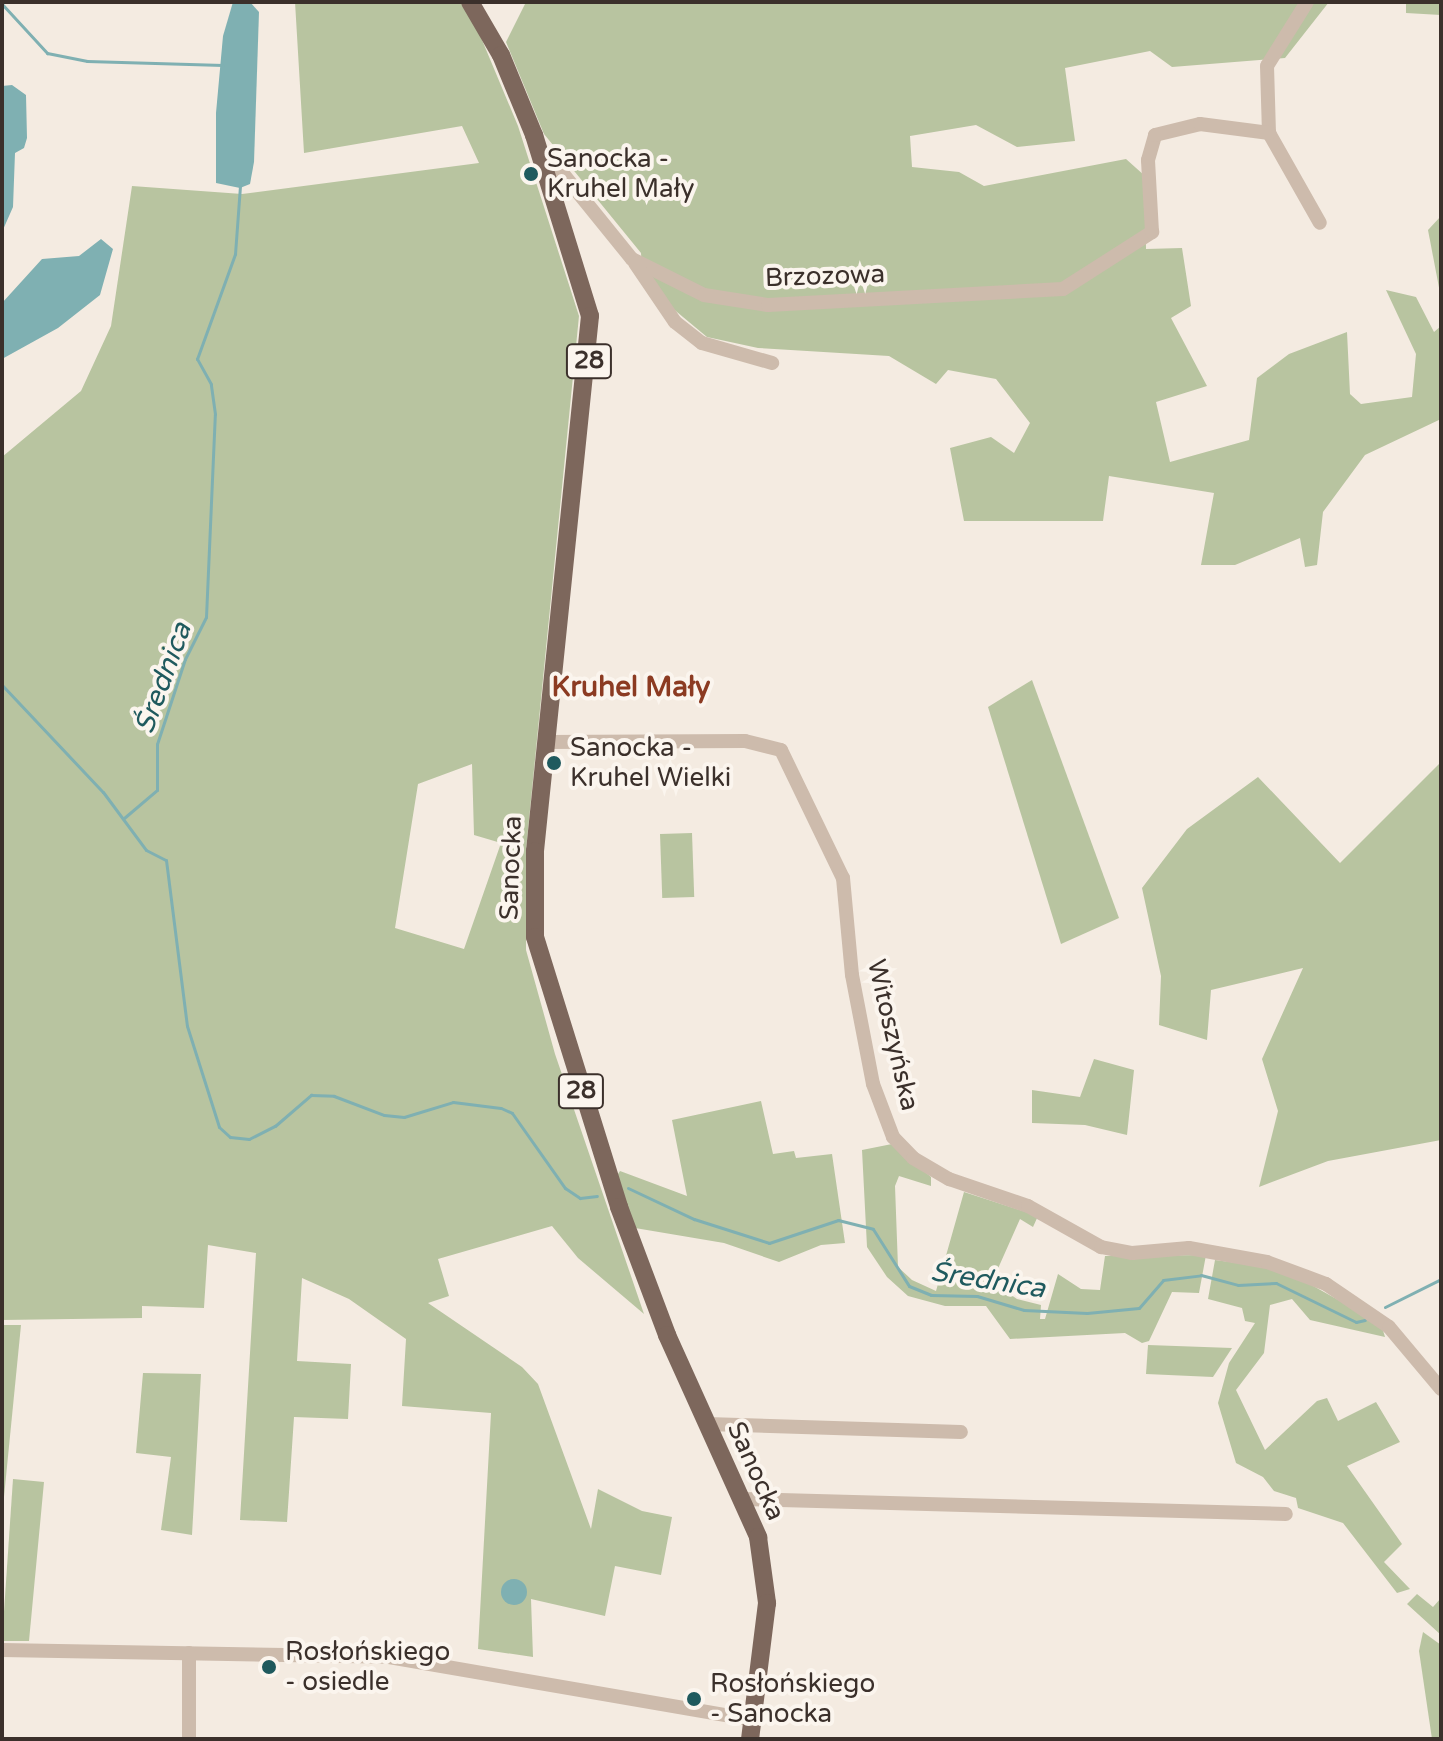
<!DOCTYPE html>
<meta charset="utf-8">
<style>
body{margin:0}
#map{position:relative;width:1443px;height:1741px;overflow:hidden;background:#f4ebe1;font-family:"Varela Round",sans-serif}
div>[style]{position:absolute}
.green>*{inset:0;background:#b8c4a0;transform-origin:0 0}
.water>*{inset:0;background:#7fb0b2}
.round{border-radius:50%}
.stream>*{height:3px;margin:-1.5px;padding:0 1.5px;transform-origin:1.5px;border-radius:1.5px;background:#7fb0b2}
.minor>*{height:14px;margin:-7px;padding:0 7px;transform-origin:7px;border-radius:7px;background:#cdbbac}
.major>*{height:18px;margin:-9px;padding:0 9px;transform-origin:9px;border-radius:9px;background:#7d675c}
.dots>*{width:22px;height:22px;translate:-50% -50%;box-sizing:border-box;border:4px solid #fbf5ee;border-radius:50%}
span{translate:-50% -50%;white-space:nowrap;text-align:center;line-height:1.15;-webkit-text-stroke:8px #fbf5ee;paint-order:stroke}
.shield-label span{padding:2px 6px;background:#fbf5ee;border:2px solid;border-radius:6px;-webkit-text-stroke-width:0}
.shield-label{font-size:24px;color:#3b302b;font-weight:700}
.poi-label{font-size:26px;color:#3b302b}
.left{translate:0 -50%;text-align:left}
.street-label{font-size:26px;color:#3b302b}
.water-label{font-size:28px;color:#1f5a5e;font-style:italic}
.neighbourhood-label{font-size:28px;color:#8c3b22;font-weight:700}
.frame{position:absolute;inset:0;border:4px solid #3b302b;pointer-events:none}
</style>
<div id="map">
<div class="green">
<div style="clip-path:polygon(evenodd,295px 2px,460px 2px,477px 28px,518px 126px,579px 316px,526px 850px,526px 950px,555px 1054px,644px 1314px,578px 1258px,552px 1226px,438px 1259px,449px 1296px,428px 1303px,522px 1367px,538px 1384px,591px 1529px,598px 1489px,642px 1511px,672px 1517px,661px 1575px,615px 1566px,605px 1616px,531px 1599px,533px 1657px,478px 1649px,491px 1413px,402px 1406px,406px 1339px,349px 1299px,302px 1278px,297px 1361px,351px 1364px,348px 1419px,294px 1417px,287px 1522px,240px 1520px,256px 1253px,208px 1245px,204px 1308px,142px 1306px,142px 1318px,2px 1320px,2px 457px,81px 391px,111px 326px,132px 186px,242px 194px,479px 163px,462px 126px,304px 153px,295px 2px,472px 764px,474px 835px,501px 843px,464px 949px,395px 928px,418px 784px,472px 764px)"></div>
<div style="clip-path:polygon(526px 2px,1329px 2px,1285px 58px,1172px 67px,1150px 51px,1065px 68px,1075px 141px,1017px 147px,976px 125px,910px 136px,912px 167px,959px 172px,984px 186px,1126px 159px,1145px 176px,1146px 249px,1182px 248px,1191px 306px,1171px 318px,1207px 386px,1156px 402px,1170px 462px,1249px 440px,1257px 378px,1289px 354px,1347px 332px,1350px 394px,1361px 404px,1412px 397px,1416px 354px,1386px 290px,1416px 297px,1434px 332px,1441px 326px,1441px 419px,1365px 455px,1323px 512px,1317px 565px,1305px 567px,1300px 538px,1235px 565px,1201px 565px,1214px 493px,1109px 476px,1103px 521px,964px 521px,950px 448px,991px 437px,1014px 453px,1030px 423px,996px 379px,948px 370px,936px 384px,889px 356px,758px 348px,707px 337px,665px 302px,642px 268px,641px 253px,544px 134px,506px 42px)"></div>
<div style="clip-path:polygon(1406px 2px,1441px 2px,1441px 15px,1406px 13px)"></div>
<div style="clip-path:polygon(1441px 216px,1441px 298px,1428px 230px)"></div>
<div style="clip-path:polygon(1032px 680px,1119px 918px,1061px 944px,988px 707px)"></div>
<div style="clip-path:polygon(1441px 762px,1441px 1140px,1328px 1161px,1259px 1187px,1278px 1111px,1262px 1059px,1303px 968px,1211px 990px,1207px 1040px,1159px 1025px,1161px 976px,1142px 888px,1187px 829px,1258px 777px,1340px 863px)"></div>
<div style="left:692px;top:833px;width:64px;height:32px;rotate:88deg"></div>
<div style="clip-path:polygon(1094px 1059px,1134px 1070px,1127px 1135px,1085px 1125px,1032px 1123px,1032px 1090px,1080px 1097px)"></div>
<div style="clip-path:polygon(761px 1101px,773px 1154px,794px 1151px,796px 1158px,832px 1154px,845px 1243px,821px 1245px,779px 1262px,724px 1243px,635px 1228px,616px 1177px,620px 1171px,687px 1196px,672px 1120px)"></div>
<div style="clip-path:polygon(892px 1144px,931px 1177px,931px 1186px,899px 1176px,895px 1186px,898px 1267px,912px 1280px,936px 1291px,964px 1192px,1038px 1216px,1033px 1227px,1020px 1219px,992px 1282px,1017px 1299px,1041px 1305px,1040px 1319px,1045px 1319px,1058px 1274px,1081px 1289px,1100px 1290px,1105px 1256px,1206px 1255px,1199px 1293px,1172px 1292px,1149px 1341px,1142px 1343px,1125px 1333px,1010px 1339px,986px 1306px,945px 1306px,908px 1296px,887px 1277px,867px 1247px,862px 1150px)"></div>
<div style="clip-path:polygon(1215px 1260px,1283px 1269px,1381px 1324px,1385px 1337px,1310px 1320px,1292px 1299px,1270px 1305px,1264px 1353px,1236px 1390px,1265px 1450px,1317px 1401px,1327px 1398px,1338px 1421px,1376px 1402px,1400px 1442px,1347px 1466px,1402px 1544px,1384px 1562px,1410px 1589px,1397px 1593px,1343px 1523px,1298px 1508px,1296px 1498px,1274px 1491px,1263px 1477px,1236px 1463px,1218px 1403px,1229px 1363px,1255px 1323px,1245px 1321px,1242px 1308px,1208px 1299px)"></div>
<div style="clip-path:polygon(2px 1325px,21px 1325px,2px 1517px)"></div>
<div style="clip-path:polygon(1148px 1345px,1232px 1348px,1213px 1377px,1146px 1374px)"></div>
<div style="clip-path:polygon(143px 1373px,201px 1374px,192px 1535px,161px 1530px,171px 1457px,136px 1453px)"></div>
<div style="clip-path:polygon(13px 1479px,44px 1482px,29px 1641px,2px 1641px)"></div>
<div style="clip-path:polygon(1417px 1594px,1433px 1607px,1441px 1598px,1441px 1635px,1407px 1604px)"></div>
<div style="clip-path:polygon(1423px 1632px,1441px 1645px,1441px 1739px,1432px 1739px,1419px 1651px)"></div>
</div>
<div class="water">
<div style="clip-path:polygon(233px 2px,250px 2px,259px 12px,254px 162px,250px 184px,240px 188px,216px 183px,216px 113px,223px 36px)"></div>
<div style="clip-path:polygon(12px 85px,26px 95px,27px 138px,24px 148px,15px 153px,13px 207px,2px 232px,2px 86px)"></div>
<div style="clip-path:polygon(101px 239px,113px 249px,100px 295px,58px 328px,2px 359px,2px 303px,42px 259px,79px 256px)"></div>
<div class="round" style="left:501px;top:1579px;width:26px;height:26px"></div>
</div>
<div class="stream">
<div style="left:2px;top:4px;width:67px;rotate:47.4deg"></div>
<div style="left:47px;top:53px;width:41px;rotate:11.3deg"></div>
<div style="left:87px;top:61px;width:136px;rotate:1.7deg"></div>
<div style="left:2px;top:685px;width:147px;rotate:46.7deg"></div>
<div style="left:103px;top:792px;width:72px;rotate:53.4deg"></div>
<div style="left:146px;top:850px;width:22px;rotate:27deg"></div>
<div style="left:166px;top:860px;width:167px;rotate:82.8deg"></div>
<div style="left:187px;top:1026px;width:106px;rotate:72.4deg"></div>
<div style="left:219px;top:1127px;width:15px;rotate:42deg"></div>
<div style="left:230px;top:1137px;width:19px;rotate:6deg"></div>
<div style="left:249px;top:1139px;width:29px;rotate:-27deg"></div>
<div style="left:275px;top:1126px;width:48px;rotate:-40.7deg"></div>
<div style="left:311px;top:1095px;width:23px;rotate:2deg"></div>
<div style="left:334px;top:1096px;width:53px;rotate:20.8deg"></div>
<div style="left:384px;top:1115px;width:20px;rotate:6deg"></div>
<div style="left:404px;top:1117px;width:51px;rotate:-17deg"></div>
<div style="left:453px;top:1102px;width:48px;rotate:7.1deg"></div>
<div style="left:501px;top:1108px;width:12px;rotate:24deg"></div>
<div style="left:512px;top:1113px;width:92px;rotate:54.8deg"></div>
<div style="left:565px;top:1188px;width:18px;rotate:34deg"></div>
<div style="left:580px;top:1198px;width:17px;rotate:-7deg"></div>
<div style="left:124px;top:818px;width:43px;rotate:-40.3deg"></div>
<div style="left:157px;top:790px;width:46px;rotate:-90deg"></div>
<div style="left:157px;top:744px;width:89px;rotate:-71.8deg"></div>
<div style="left:185px;top:659px;width:47px;rotate:-63.4deg"></div>
<div style="left:206px;top:617px;width:203px;rotate:-87.5deg"></div>
<div style="left:215px;top:414px;width:30px;rotate:-98deg"></div>
<div style="left:211px;top:384px;width:29px;rotate:-119deg"></div>
<div style="left:197px;top:359px;width:112px;rotate:-70.1deg"></div>
<div style="left:235px;top:254px;width:68px;rotate:-85.8deg"></div>
<div style="left:628px;top:1188px;width:73px;rotate:25.2deg"></div>
<div style="left:694px;top:1219px;width:79px;rotate:17.7deg"></div>
<div style="left:769px;top:1243px;width:73px;rotate:-18.4deg"></div>
<div style="left:838px;top:1220px;width:36px;rotate:14deg"></div>
<div style="left:873px;top:1229px;width:67px;rotate:57.7deg"></div>
<div style="left:909px;top:1286px;width:24px;rotate:22deg"></div>
<div style="left:931px;top:1295px;width:46px;rotate:1.2deg"></div>
<div style="left:977px;top:1296px;width:49px;rotate:16.6deg"></div>
<div style="left:1024px;top:1310px;width:63px;rotate:2.7deg"></div>
<div style="left:1087px;top:1313px;width:52px;rotate:-5.5deg"></div>
<div style="left:1139px;top:1308px;width:37px;rotate:-49deg"></div>
<div style="left:1163px;top:1280px;width:38px;rotate:-7deg"></div>
<div style="left:1201px;top:1275px;width:38px;rotate:15deg"></div>
<div style="left:1238px;top:1285px;width:38px;rotate:-3deg"></div>
<div style="left:1276px;top:1283px;width:89px;rotate:26deg"></div>
<div style="left:1356px;top:1322px;width:9px;rotate:-13deg"></div>
<div style="left:1385px;top:1307px;width:63px;rotate:-26.6deg"></div>
</div>
<div class="minor">
<div style="left:1307px;top:2px;width:75px;rotate:122deg"></div>
<div style="left:1267px;top:66px;width:67px;rotate:88.3deg"></div>
<div style="left:1269px;top:133px;width:103px;rotate:60.5deg"></div>
<div style="left:540px;top:155px;width:17px;rotate:31deg"></div>
<div style="left:555px;top:164px;width:122px;rotate:51deg"></div>
<div style="left:632px;top:259px;width:80px;rotate:26.6deg"></div>
<div style="left:704px;top:295px;width:65px;rotate:8.9deg"></div>
<div style="left:768px;top:305px;width:295px;rotate:-3.1deg"></div>
<div style="left:1063px;top:289px;width:106px;rotate:-32.6deg"></div>
<div style="left:1152px;top:232px;width:72px;rotate:-93.2deg"></div>
<div style="left:1148px;top:160px;width:26px;rotate:-74deg"></div>
<div style="left:1155px;top:135px;width:46px;rotate:-13.7deg"></div>
<div style="left:1200px;top:124px;width:70px;rotate:7.4deg"></div>
<div style="left:635px;top:263px;width:71px;rotate:55.9deg"></div>
<div style="left:675px;top:322px;width:34px;rotate:38deg"></div>
<div style="left:702px;top:343px;width:73px;rotate:15.9deg"></div>
<div style="left:546px;top:742px;width:199px;rotate:-0.3deg"></div>
<div style="left:745px;top:741px;width:37px;rotate:14deg"></div>
<div style="left:781px;top:750px;width:142px;rotate:64.2deg"></div>
<div style="left:843px;top:878px;width:97px;rotate:84.7deg"></div>
<div style="left:852px;top:975px;width:111px;rotate:79.1deg"></div>
<div style="left:873px;top:1084px;width:57px;rotate:69.3deg"></div>
<div style="left:893px;top:1137px;width:29px;rotate:46deg"></div>
<div style="left:913px;top:1158px;width:42px;rotate:30.3deg"></div>
<div style="left:949px;top:1179px;width:83px;rotate:18.9deg"></div>
<div style="left:1028px;top:1206px;width:84px;rotate:29.3deg"></div>
<div style="left:1101px;top:1247px;width:32px;rotate:11deg"></div>
<div style="left:1132px;top:1253px;width:57px;rotate:-5deg"></div>
<div style="left:1189px;top:1248px;width:79px;rotate:10.2deg"></div>
<div style="left:1267px;top:1262px;width:63px;rotate:20.4deg"></div>
<div style="left:1326px;top:1284px;width:76px;rotate:34.3deg"></div>
<div style="left:1389px;top:1327px;width:81px;rotate:50deg"></div>
<div style="left:707px;top:1424px;width:254px;rotate:1.8deg"></div>
<div style="left:742px;top:1499px;width:544px;rotate:1.58deg"></div>
<div style="left:2px;top:1650px;width:387px;rotate:1deg"></div>
<div style="left:389px;top:1657px;width:368px;rotate:9.8deg"></div>
<div style="left:189px;top:1739px;width:86px;rotate:-90deg"></div>
</div>
<div class="major">
<div style="left:470px;top:2px;width:61px;rotate:59.7deg"></div>
<div style="left:501px;top:55px;width:87px;rotate:67.6deg"></div>
<div style="left:534px;top:135px;width:189px;rotate:72.8deg"></div>
<div style="left:590px;top:316px;width:538px;rotate:95.87deg"></div>
<div style="left:535px;top:851px;width:86px;rotate:90deg"></div>
<div style="left:535px;top:937px;width:283px;rotate:72.7deg"></div>
<div style="left:619px;top:1207px;width:137px;rotate:69.4deg"></div>
<div style="left:667px;top:1335px;width:222px;rotate:65.7deg"></div>
<div style="left:758px;top:1537px;width:67px;rotate:82.2deg"></div>
<div style="left:767px;top:1603px;width:137px;rotate:97.1deg"></div>
</div>
<div class="dots">
<div style="left:531px;top:174px;background:#1f5a5e"></div>
<div style="left:554px;top:763px;background:#1f5a5e"></div>
<div style="left:269px;top:1667px;background:#1f5a5e"></div>
<div style="left:694px;top:1699px;background:#1f5a5e"></div>
</div>
<div class="shield-label">
<span style="left:589px;top:361px">28</span>
<span style="left:581px;top:1091px">28</span>
</div>
<div class="poi-label">
<span class="left" style="left:547px;top:174px">Sanocka -<br>Kruhel Mały</span>
<span class="left" style="left:570px;top:763px">Sanocka -<br>Kruhel Wielki</span>
<span class="left" style="left:285px;top:1667px">Rosłońskiego<br>- osiedle</span>
<span class="left" style="left:710px;top:1699px">Rosłońskiego<br>- Sanocka</span>
</div>
<div class="street-label">
<span style="left:825px;top:276px;rotate:-2deg">Brzozowa</span>
<span style="left:511px;top:868px;rotate:-88deg">Sanocka</span>
<span style="left:893px;top:1035px;rotate:77deg">Witoszyńska</span>
<span style="left:756px;top:1471px;rotate:66deg">Sanocka</span>
</div>
<div class="water-label">
<span style="left:163px;top:678px;rotate:-70deg">Średnica</span>
<span style="left:988px;top:1280px;rotate:9deg">Średnica</span>
</div>
<div class="neighbourhood-label">
<span style="left:631px;top:687px">Kruhel Mały</span>
</div>
<div class="frame"></div>
</div>
